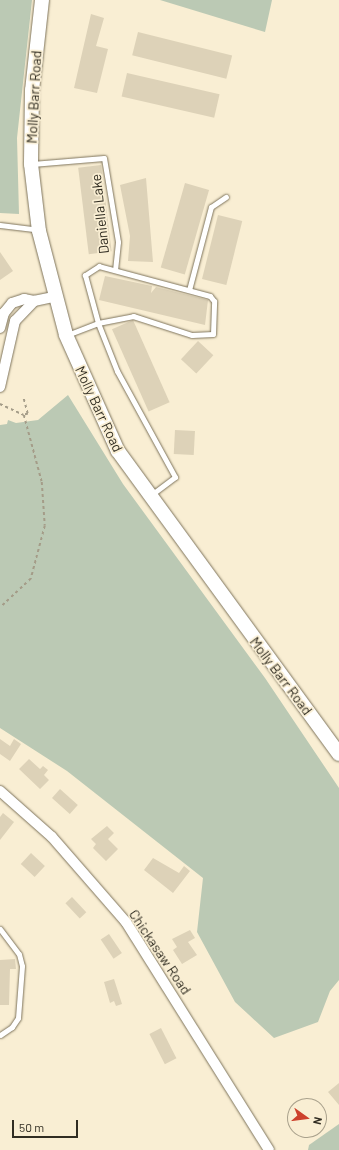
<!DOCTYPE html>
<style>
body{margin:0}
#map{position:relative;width:339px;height:1150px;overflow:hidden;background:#f9eed3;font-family:Barlow,sans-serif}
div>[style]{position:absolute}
.green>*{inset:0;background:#bbc9b4}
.building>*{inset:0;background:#ddd2b8;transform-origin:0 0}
.path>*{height:1.5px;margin-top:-0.75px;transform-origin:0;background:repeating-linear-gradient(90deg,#a49c88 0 3px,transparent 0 6px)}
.roads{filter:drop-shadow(0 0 1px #7e745c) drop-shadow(0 0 1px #7e745c)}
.lane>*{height:5px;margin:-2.5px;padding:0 2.5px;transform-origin:2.5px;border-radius:2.5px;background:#fff}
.street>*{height:10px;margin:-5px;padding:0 5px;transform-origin:5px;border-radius:5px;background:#fff}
.secondary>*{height:14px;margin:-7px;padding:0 7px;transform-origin:7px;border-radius:7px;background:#fff}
span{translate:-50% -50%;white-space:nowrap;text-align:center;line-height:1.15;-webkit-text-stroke:3.5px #f9eed3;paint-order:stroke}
.street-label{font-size:14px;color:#312d22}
.north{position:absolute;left:287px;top:1098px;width:40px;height:40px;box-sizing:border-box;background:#f9eed3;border:1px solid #a9a18c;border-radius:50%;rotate:104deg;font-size:11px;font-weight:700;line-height:16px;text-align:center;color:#312d22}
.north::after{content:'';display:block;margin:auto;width:14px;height:18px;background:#cd412c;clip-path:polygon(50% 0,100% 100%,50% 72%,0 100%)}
.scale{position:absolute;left:12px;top:1120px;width:66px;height:18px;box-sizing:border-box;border:2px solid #312d22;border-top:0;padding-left:5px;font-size:12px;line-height:14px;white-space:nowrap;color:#312d22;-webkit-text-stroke:3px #f9eed3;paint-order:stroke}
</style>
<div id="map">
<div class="green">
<div style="clip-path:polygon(0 0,32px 0,17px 138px,19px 214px,0 213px)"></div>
<div style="clip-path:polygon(160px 0,272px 0,265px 32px)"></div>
<div style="clip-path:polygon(68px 395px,123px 484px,265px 678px,339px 788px,339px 980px,330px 991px,318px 1022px,274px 1038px,235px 1002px,197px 932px,203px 878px,67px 771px,0 728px,0 425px,7px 424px,8px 420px,16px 423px,38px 420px)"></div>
<div style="clip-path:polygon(339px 1124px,339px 1150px,308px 1150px,309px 1145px)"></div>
</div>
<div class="building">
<div style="clip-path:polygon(91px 14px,104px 18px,96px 46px,108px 49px,97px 93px,74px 88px)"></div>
<div style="left:138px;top:32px;width:97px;height:24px;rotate:14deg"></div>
<div style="left:127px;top:73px;width:95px;height:24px;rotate:13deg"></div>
<div style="left:101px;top:165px;width:87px;height:23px;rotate:83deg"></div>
<div style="clip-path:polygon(146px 178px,153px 262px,128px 261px,130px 236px,120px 185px)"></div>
<div style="left:185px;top:183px;width:25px;height:88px;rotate:16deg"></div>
<div style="left:218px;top:215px;width:25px;height:66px;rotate:14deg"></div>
<div style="clip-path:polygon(0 252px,13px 271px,0 280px)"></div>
<div style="clip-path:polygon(105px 276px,152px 286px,151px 293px,156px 287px,208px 300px,205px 325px,99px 300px)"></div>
<div style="left:133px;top:320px;width:90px;height:23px;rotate:66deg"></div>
<div style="left:198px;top:341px;width:21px;height:25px;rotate:43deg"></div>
<div style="left:175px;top:430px;width:20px;height:24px;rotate:3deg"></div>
<div style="clip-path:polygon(0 739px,10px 746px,14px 739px,21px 744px,10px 761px,0 754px)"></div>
<div style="clip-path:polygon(29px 759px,40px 769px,43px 766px,48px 770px,44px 775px,49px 780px,40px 789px,19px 769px)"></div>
<div style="left:60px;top:789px;width:24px;height:12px;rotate:42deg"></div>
<div style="clip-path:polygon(3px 813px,14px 822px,0 840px,0 817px)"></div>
<div style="clip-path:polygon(107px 826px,114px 833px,108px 839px,118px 849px,106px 861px,93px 848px,96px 844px,91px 839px)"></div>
<div style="left:31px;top:853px;width:19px;height:15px;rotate:43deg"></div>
<div style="clip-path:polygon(153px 858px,179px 873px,184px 866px,190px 871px,173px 893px,144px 870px)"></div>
<div style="left:72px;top:897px;width:21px;height:9px;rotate:47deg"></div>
<div style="clip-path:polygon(190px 930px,195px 938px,188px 942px,197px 955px,182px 964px,173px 950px,177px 947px,172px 939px)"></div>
<div style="left:109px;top:934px;width:23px;height:10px;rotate:56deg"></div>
<div style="clip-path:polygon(15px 959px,16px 969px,10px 969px,9px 1005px,0 1005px,0 960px)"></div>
<div style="clip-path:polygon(114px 979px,122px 1004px,116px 1006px,114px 1001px,110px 1003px,104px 982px)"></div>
<div style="left:161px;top:1028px;width:34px;height:13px;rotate:63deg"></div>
<div style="clip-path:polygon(339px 1083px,339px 1105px,328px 1092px)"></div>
</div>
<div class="path">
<div style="left:24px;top:399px;width:16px;rotate:75deg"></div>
<div style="left:28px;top:414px;width:4px;rotate:166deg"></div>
<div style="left:0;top:404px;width:26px;rotate:25deg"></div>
<div style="left:24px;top:415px;width:69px;rotate:75deg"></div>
<div style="left:42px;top:482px;width:44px;rotate:86.1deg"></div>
<div style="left:45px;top:526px;width:55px;rotate:104.8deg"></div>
<div style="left:31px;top:579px;width:42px;rotate:136.9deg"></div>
</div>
<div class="roads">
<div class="lane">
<div style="left:32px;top:164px;width:72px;rotate:-4.8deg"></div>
<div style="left:104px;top:158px;width:85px;rotate:80.5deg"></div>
<div style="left:118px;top:242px;width:28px;rotate:96deg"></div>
<div style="left:0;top:225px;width:38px;rotate:7deg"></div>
<div style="left:189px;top:290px;width:86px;rotate:-75.2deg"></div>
<div style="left:211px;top:207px;width:18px;rotate:-34deg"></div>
<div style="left:67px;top:335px;width:33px;rotate:-21deg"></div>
<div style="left:98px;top:323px;width:36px;rotate:-11deg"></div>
<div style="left:133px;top:316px;width:62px;rotate:17.9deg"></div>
<div style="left:192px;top:335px;width:21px;rotate:-3deg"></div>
<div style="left:213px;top:334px;width:33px;rotate:-88deg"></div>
<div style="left:214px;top:301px;width:6px;rotate:-129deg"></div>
<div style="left:210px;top:296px;width:115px;rotate:-164.9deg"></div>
<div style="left:99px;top:266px;width:17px;rotate:147deg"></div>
<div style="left:85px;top:275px;width:50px;rotate:74.8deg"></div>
<div style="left:98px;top:323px;width:52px;rotate:68.4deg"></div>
<div style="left:117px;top:371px;width:121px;rotate:61.3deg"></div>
<div style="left:175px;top:477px;width:30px;rotate:143deg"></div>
<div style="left:0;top:929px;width:31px;rotate:53deg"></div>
<div style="left:19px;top:954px;width:12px;rotate:76deg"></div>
<div style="left:22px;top:966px;width:52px;rotate:94.4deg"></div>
<div style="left:18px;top:1018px;width:11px;rotate:124deg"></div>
<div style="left:12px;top:1027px;width:14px;rotate:146deg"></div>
</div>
<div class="street">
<div style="left:0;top:328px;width:16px;rotate:-75deg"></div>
<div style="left:4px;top:313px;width:13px;rotate:-51deg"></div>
<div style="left:12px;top:303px;width:13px;rotate:-18deg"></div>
<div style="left:24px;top:299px;width:10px;rotate:11deg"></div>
<div style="left:34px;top:301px;width:19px;rotate:-12deg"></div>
<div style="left:0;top:387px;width:68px;rotate:-77.2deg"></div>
<div style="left:15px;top:321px;width:28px;rotate:-46deg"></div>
<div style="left:0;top:791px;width:69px;rotate:41.5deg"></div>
<div style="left:52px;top:837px;width:113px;rotate:49deg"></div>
<div style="left:126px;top:922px;width:269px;rotate:57.9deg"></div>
</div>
<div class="secondary">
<div style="left:42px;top:0;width:91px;rotate:96.3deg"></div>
<div style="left:32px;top:90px;width:74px;rotate:90.8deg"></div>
<div style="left:31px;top:164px;width:67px;rotate:83.2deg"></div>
<div style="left:39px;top:231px;width:107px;rotate:75.4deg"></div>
<div style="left:66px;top:335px;width:127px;rotate:65.9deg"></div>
<div style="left:118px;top:451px;width:375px;rotate:53.9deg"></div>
</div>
</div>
<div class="street-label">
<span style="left:34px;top:97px;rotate:-87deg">Molly Barr Road</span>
<span style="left:100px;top:214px;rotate:-96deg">Daniella Lake</span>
<span style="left:99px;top:409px;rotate:65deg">Molly Barr Road</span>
<span style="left:281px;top:676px;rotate:53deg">Molly Barr Road</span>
<span style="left:160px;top:952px;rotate:56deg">Chickasaw Road</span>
</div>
<div class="north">N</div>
<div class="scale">50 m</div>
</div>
